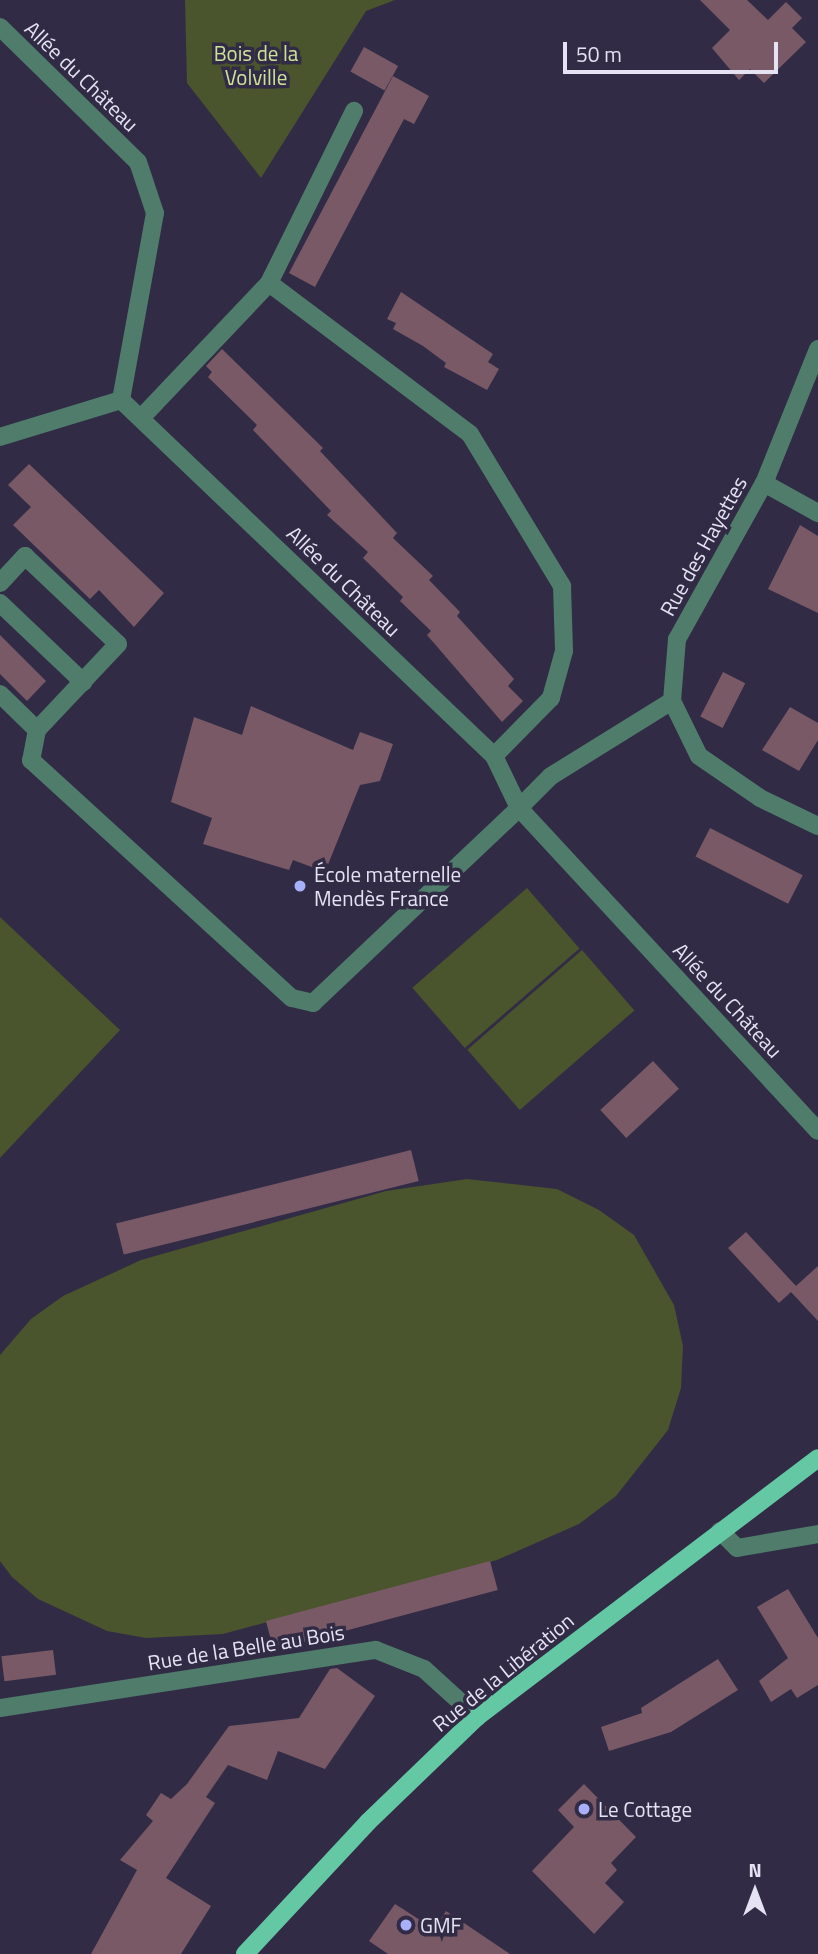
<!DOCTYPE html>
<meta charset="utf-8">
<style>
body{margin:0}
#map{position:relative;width:818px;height:1954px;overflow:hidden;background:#312b45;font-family:"Titillium Web",sans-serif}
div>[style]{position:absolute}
.green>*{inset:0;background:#4a542d;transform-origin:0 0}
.building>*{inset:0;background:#7a5967;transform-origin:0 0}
.minor>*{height:18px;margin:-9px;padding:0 9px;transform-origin:9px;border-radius:9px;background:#4f7c6b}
.major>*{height:18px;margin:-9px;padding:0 9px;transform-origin:9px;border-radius:9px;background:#64c8a5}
.dots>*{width:19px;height:19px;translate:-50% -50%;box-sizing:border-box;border:4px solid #312b45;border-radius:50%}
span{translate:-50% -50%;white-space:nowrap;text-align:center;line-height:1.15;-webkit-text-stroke:7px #312b45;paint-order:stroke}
.park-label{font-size:21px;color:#cde198}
.street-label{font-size:21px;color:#e5e2f3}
.poi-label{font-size:21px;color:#e5e2f3}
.left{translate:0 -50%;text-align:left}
.north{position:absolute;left:720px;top:1856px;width:70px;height:70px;-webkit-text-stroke:5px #312b45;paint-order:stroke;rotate:0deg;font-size:19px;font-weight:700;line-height:28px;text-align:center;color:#e5e2f3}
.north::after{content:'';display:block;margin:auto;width:24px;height:32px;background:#e5e2f3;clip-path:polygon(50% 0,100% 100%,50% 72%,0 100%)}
.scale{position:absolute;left:563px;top:42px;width:215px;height:32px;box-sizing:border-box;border:4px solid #e5e2f3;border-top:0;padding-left:9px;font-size:21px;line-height:24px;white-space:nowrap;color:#e5e2f3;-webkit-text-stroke:5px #312b45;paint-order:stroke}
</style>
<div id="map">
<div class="green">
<div style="clip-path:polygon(185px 0,395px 0,366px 11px,261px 178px,187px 83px)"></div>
<div style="left:527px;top:888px;width:80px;height:152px;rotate:49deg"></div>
<div style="clip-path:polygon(0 917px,120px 1030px,0 1158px)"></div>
<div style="left:582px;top:950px;width:80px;height:152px;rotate:49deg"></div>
<div style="clip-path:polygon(467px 1179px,557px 1189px,599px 1210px,634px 1235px,674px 1305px,683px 1346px,681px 1388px,668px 1430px,616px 1496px,579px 1524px,497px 1560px,223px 1634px,146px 1638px,107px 1631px,38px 1599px,12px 1577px,0 1561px,0 1355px,31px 1319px,63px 1296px,141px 1260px,386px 1191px)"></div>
</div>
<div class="building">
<div style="clip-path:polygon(700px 0,747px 0,768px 20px,786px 2px,802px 18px,792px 28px,806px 42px,764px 83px,750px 69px,739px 80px,712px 48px,730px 30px)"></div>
<div style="left:364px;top:47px;width:39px;height:28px;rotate:29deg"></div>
<div style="clip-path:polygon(393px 76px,429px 96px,414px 124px,404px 119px,315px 287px,289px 273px)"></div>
<div style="clip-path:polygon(401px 292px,493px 354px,488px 362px,499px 369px,487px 390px,444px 367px,446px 363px,423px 346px,393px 329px,396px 323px,387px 319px)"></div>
<div style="clip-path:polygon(222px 349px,323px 448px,320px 451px,397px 533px,393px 538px,433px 576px,429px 580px,460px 612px,457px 616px,514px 679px,508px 686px,523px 701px,502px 722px,427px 635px,431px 631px,400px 601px,403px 597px,363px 558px,368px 552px,327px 515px,331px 511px,253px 430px,257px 425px,208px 377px,212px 372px,206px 366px)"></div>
<div style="clip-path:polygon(29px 464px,164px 593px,134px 627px,99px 590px,90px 599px,13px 525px,31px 507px,8px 485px)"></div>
<div style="clip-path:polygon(800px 525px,818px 536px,818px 613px,768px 589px)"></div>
<div style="clip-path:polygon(0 635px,46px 681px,27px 701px,0 674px)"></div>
<div style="left:723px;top:672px;width:25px;height:50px;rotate:27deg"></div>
<div style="clip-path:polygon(251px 706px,353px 750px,360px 732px,393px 744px,380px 781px,360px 785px,325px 872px,293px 860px,289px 870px,203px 844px,212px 818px,171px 802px,194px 717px,242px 735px)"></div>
<div style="clip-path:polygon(790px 707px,818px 723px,818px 740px,799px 771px,762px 750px)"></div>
<div style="left:710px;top:828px;width:104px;height:32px;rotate:27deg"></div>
<div style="left:653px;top:1061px;width:38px;height:72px;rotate:47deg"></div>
<div style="left:411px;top:1150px;width:32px;height:304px;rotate:76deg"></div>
<div style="clip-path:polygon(746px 1232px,796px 1286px,818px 1266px,818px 1321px,791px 1292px,779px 1303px,728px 1248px)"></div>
<div style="left:490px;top:1561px;width:30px;height:232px;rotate:75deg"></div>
<div style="clip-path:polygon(788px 1589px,818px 1638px,818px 1685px,797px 1698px,791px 1689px,771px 1702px,759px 1681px,788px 1658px,757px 1607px)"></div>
<div style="left:53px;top:1650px;width:25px;height:52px;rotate:83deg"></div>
<div style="clip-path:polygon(718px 1659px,738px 1690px,671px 1732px,609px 1751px,601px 1727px,642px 1713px,641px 1708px)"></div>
<div style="clip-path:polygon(337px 1668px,375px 1696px,325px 1769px,278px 1751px,267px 1780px,228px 1765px,206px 1797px,215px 1803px,166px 1878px,211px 1906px,181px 1954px,91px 1954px,137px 1870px,120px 1860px,153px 1821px,146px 1815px,161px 1793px,171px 1799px,187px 1784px,229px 1726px,299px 1718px,330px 1669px)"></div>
<div style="clip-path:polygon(584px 1784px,636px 1837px,611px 1863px,617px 1870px,605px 1883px,624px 1902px,594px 1934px,532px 1871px,574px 1827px,558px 1810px)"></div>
<div style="clip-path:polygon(395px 1904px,434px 1929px,446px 1911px,510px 1954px,388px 1954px,369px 1941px)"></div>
</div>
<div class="minor">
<div style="left:0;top:27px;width:193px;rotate:44.4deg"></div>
<div style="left:138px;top:162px;width:54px;rotate:71.6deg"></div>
<div style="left:155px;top:213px;width:190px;rotate:100.3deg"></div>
<div style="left:121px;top:400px;width:516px;rotate:43.66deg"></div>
<div style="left:494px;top:756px;width:58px;rotate:64.3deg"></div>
<div style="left:519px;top:808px;width:45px;rotate:-45deg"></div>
<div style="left:551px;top:776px;width:142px;rotate:-31.8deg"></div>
<div style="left:269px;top:283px;width:251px;rotate:36.9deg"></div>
<div style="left:470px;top:434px;width:178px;rotate:58.8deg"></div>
<div style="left:562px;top:586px;width:65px;rotate:88.2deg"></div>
<div style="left:564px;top:651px;width:49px;rotate:105.5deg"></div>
<div style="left:551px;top:698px;width:81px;rotate:134.5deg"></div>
<div style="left:818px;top:349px;width:144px;rotate:111.9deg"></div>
<div style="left:764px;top:483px;width:179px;rotate:119.1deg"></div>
<div style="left:677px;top:639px;width:62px;rotate:94.6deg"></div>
<div style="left:672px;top:701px;width:61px;rotate:63.9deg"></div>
<div style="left:699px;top:756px;width:74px;rotate:34.5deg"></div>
<div style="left:760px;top:798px;width:64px;rotate:25.8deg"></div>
<div style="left:141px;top:418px;width:186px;rotate:-46.5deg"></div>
<div style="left:269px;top:283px;width:192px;rotate:-63.7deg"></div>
<div style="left:0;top:437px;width:127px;rotate:-17deg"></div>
<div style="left:764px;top:483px;width:62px;rotate:29.1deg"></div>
<div style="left:0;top:583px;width:37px;rotate:-47deg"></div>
<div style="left:25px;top:556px;width:128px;rotate:43.4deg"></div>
<div style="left:118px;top:644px;width:118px;rotate:133.3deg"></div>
<div style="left:37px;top:730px;width:31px;rotate:101deg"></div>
<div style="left:31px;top:760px;width:353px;rotate:42.4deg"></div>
<div style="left:292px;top:998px;width:22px;rotate:13deg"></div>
<div style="left:313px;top:1003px;width:284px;rotate:-43.4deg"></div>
<div style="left:519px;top:808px;width:440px;rotate:47.2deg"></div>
<div style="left:0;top:603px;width:115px;rotate:43.6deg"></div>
<div style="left:0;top:694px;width:52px;rotate:44.2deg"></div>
<div style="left:720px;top:1531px;width:24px;rotate:45deg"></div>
<div style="left:737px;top:1548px;width:82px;rotate:-9.8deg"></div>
<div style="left:0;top:1708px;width:380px;rotate:-8.8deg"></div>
<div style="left:376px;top:1650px;width:52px;rotate:21.6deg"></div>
<div style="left:424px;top:1669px;width:72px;rotate:42.2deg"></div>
</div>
<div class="major">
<div style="left:245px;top:1954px;width:180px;rotate:-47deg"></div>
<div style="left:368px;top:1822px;width:151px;rotate:-43.9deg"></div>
<div style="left:477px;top:1717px;width:428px;rotate:-37.2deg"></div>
</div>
<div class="dots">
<div style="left:300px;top:886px;background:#a8b0fc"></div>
<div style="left:584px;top:1809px;background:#a8b0fc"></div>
<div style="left:406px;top:1925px;background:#a8b0fc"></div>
</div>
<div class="park-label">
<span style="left:256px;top:65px">Bois de la<br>Volville</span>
</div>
<div class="street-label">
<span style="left:82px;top:76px;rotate:44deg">Allée du Château</span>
<span style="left:703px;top:546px;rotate:-61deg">Rue des Hayettes</span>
<span style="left:344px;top:581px;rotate:44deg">Allée du Château</span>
<span style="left:728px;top:1000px;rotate:47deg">Allée du Château</span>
<span style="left:246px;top:1647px;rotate:-9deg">Rue de la Belle au Bois</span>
<span style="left:503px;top:1672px;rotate:-39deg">Rue de la Libération</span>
</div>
<div class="poi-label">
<span class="left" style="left:314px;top:886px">École maternelle<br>Mendès France</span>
<span class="left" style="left:598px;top:1809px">Le Cottage</span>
<span class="left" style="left:420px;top:1925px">GMF</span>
</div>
<div class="north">N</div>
<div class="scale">50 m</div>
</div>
